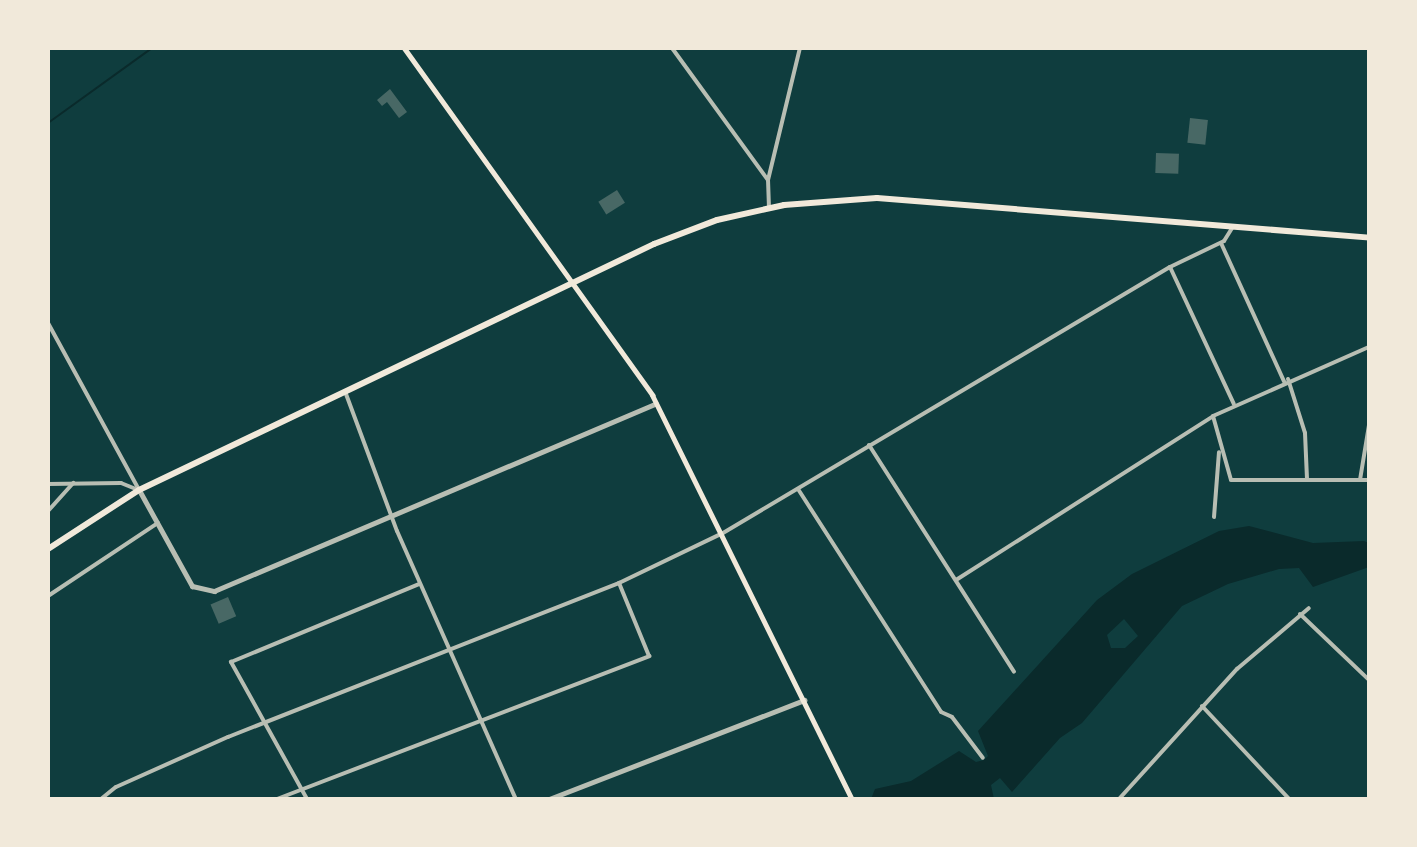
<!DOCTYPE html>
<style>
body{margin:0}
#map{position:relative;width:1417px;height:847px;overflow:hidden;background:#0f3d3e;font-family:"Fira Sans Condensed",sans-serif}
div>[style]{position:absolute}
.water>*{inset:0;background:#0a2a2b}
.stream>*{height:2px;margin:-1px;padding:0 1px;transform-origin:1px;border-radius:1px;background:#0a2a2b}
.building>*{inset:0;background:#486865;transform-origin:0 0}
.minor>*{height:4px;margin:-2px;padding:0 2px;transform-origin:2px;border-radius:2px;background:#b8beb3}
.tertiary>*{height:5px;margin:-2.5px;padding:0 2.5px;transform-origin:2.5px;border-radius:2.5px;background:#b8beb3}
.secondary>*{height:5px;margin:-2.5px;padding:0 2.5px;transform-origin:2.5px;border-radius:2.5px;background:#f1e9da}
.trunk>*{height:6px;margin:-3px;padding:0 3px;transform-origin:3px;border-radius:3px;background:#f1e9da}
span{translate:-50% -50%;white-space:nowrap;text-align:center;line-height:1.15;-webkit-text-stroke:6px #f1e9da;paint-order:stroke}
.frame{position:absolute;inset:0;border:50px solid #f1e9da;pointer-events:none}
</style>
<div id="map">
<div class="water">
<div style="clip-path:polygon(evenodd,1249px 526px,1313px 543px,1364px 541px,1369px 543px,1369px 567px,1313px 587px,1299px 568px,1279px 569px,1228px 584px,1182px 606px,1082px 723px,1060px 738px,1012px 792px,1000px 778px,991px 785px,994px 799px,871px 799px,875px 789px,911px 781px,959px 751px,976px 762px,984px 760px,988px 756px,978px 731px,1097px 600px,1132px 574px,1219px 531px,1249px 526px,1124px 619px,1138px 636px,1125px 648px,1111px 648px,1107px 635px,1124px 619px)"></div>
</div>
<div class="stream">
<div style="left:48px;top:123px;width:128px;rotate:-35.8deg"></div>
</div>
<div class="building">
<div style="clip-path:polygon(390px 89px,407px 112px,399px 118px,387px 102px,382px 106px,377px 100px)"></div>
<div style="left:1190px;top:118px;width:18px;height:25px;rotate:6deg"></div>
<div style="left:1156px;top:153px;width:23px;height:20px;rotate:2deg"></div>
<div style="left:617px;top:190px;width:15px;height:22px;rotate:58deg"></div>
<div style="left:228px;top:597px;width:21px;height:19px;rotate:67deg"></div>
</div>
<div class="minor">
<div style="left:672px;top:48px;width:163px;rotate:54deg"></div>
<div style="left:769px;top:208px;width:28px;rotate:-92deg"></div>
<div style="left:768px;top:180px;width:136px;rotate:-76.4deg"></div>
<div style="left:1221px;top:243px;width:152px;rotate:65.5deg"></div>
<div style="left:1170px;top:267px;width:151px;rotate:65deg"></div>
<div style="left:48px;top:323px;width:190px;rotate:61.4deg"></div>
<div style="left:1288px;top:379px;width:57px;rotate:72.5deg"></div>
<div style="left:1305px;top:433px;width:46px;rotate:87.5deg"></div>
<div style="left:346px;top:394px;width:146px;rotate:69.6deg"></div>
<div style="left:397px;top:531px;width:293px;rotate:66.1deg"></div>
<div style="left:1213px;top:416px;width:66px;rotate:74.3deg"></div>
<div style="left:1231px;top:480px;width:138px"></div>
<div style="left:869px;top:445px;width:269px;rotate:57.4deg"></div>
<div style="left:1360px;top:480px;width:56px;rotate:-80.7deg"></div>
<div style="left:48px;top:484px;width:73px;rotate:-0.8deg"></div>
<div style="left:121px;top:483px;width:16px;rotate:22deg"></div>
<div style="left:798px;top:489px;width:265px;rotate:57.3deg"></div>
<div style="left:941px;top:712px;width:12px;rotate:24deg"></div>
<div style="left:952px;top:717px;width:51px;rotate:52.9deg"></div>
<div style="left:48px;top:511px;width:38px;rotate:-48deg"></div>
<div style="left:1214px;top:517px;width:65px;rotate:-85.6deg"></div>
<div style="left:956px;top:580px;width:305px;rotate:-32.5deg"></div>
<div style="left:1213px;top:416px;width:171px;rotate:-23.9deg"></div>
<div style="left:48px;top:596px;width:132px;rotate:-33.6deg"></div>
<div style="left:1300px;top:614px;width:95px;rotate:43.7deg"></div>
<div style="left:1202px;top:706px;width:127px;rotate:46.9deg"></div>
<div style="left:101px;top:799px;width:19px;rotate:-39deg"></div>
<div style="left:116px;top:787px;width:123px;rotate:-24.1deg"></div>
<div style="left:228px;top:737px;width:420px;rotate:-21.5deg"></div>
<div style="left:619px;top:583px;width:115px;rotate:-25.7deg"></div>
<div style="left:723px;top:533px;width:520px;rotate:-30.76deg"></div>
<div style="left:1170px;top:267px;width:60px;rotate:-25.7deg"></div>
<div style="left:1224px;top:241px;width:15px;rotate:-58deg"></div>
<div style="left:277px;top:799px;width:399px;rotate:-21deg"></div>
<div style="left:649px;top:656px;width:79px;rotate:-112.3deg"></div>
<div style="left:307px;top:799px;width:157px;rotate:-119deg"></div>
<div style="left:231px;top:662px;width:204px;rotate:-22.5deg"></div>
<div style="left:1119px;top:799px;width:176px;rotate:-47.8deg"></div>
<div style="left:1237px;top:669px;width:94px;rotate:-40.3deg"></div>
</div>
<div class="tertiary">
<div style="left:139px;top:490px;width:110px;rotate:61.1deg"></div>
<div style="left:192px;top:586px;width:23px;rotate:13deg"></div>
<div style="left:214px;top:591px;width:480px;rotate:-23deg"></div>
<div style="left:549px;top:799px;width:274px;rotate:-21.2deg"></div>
</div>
<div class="secondary">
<div style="left:404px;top:48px;width:427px;rotate:54.4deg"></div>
<div style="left:652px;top:395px;width:451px;rotate:63.7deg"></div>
</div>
<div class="trunk">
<div style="left:48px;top:549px;width:108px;rotate:-33deg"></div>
<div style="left:139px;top:490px;width:571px;rotate:-25.53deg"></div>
<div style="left:654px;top:244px;width:67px;rotate:-20.9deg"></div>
<div style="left:717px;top:220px;width:69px;rotate:-12.6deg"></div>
<div style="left:784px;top:205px;width:93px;rotate:-4.3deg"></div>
<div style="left:877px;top:198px;width:494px;rotate:4.6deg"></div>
</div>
<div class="frame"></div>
</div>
